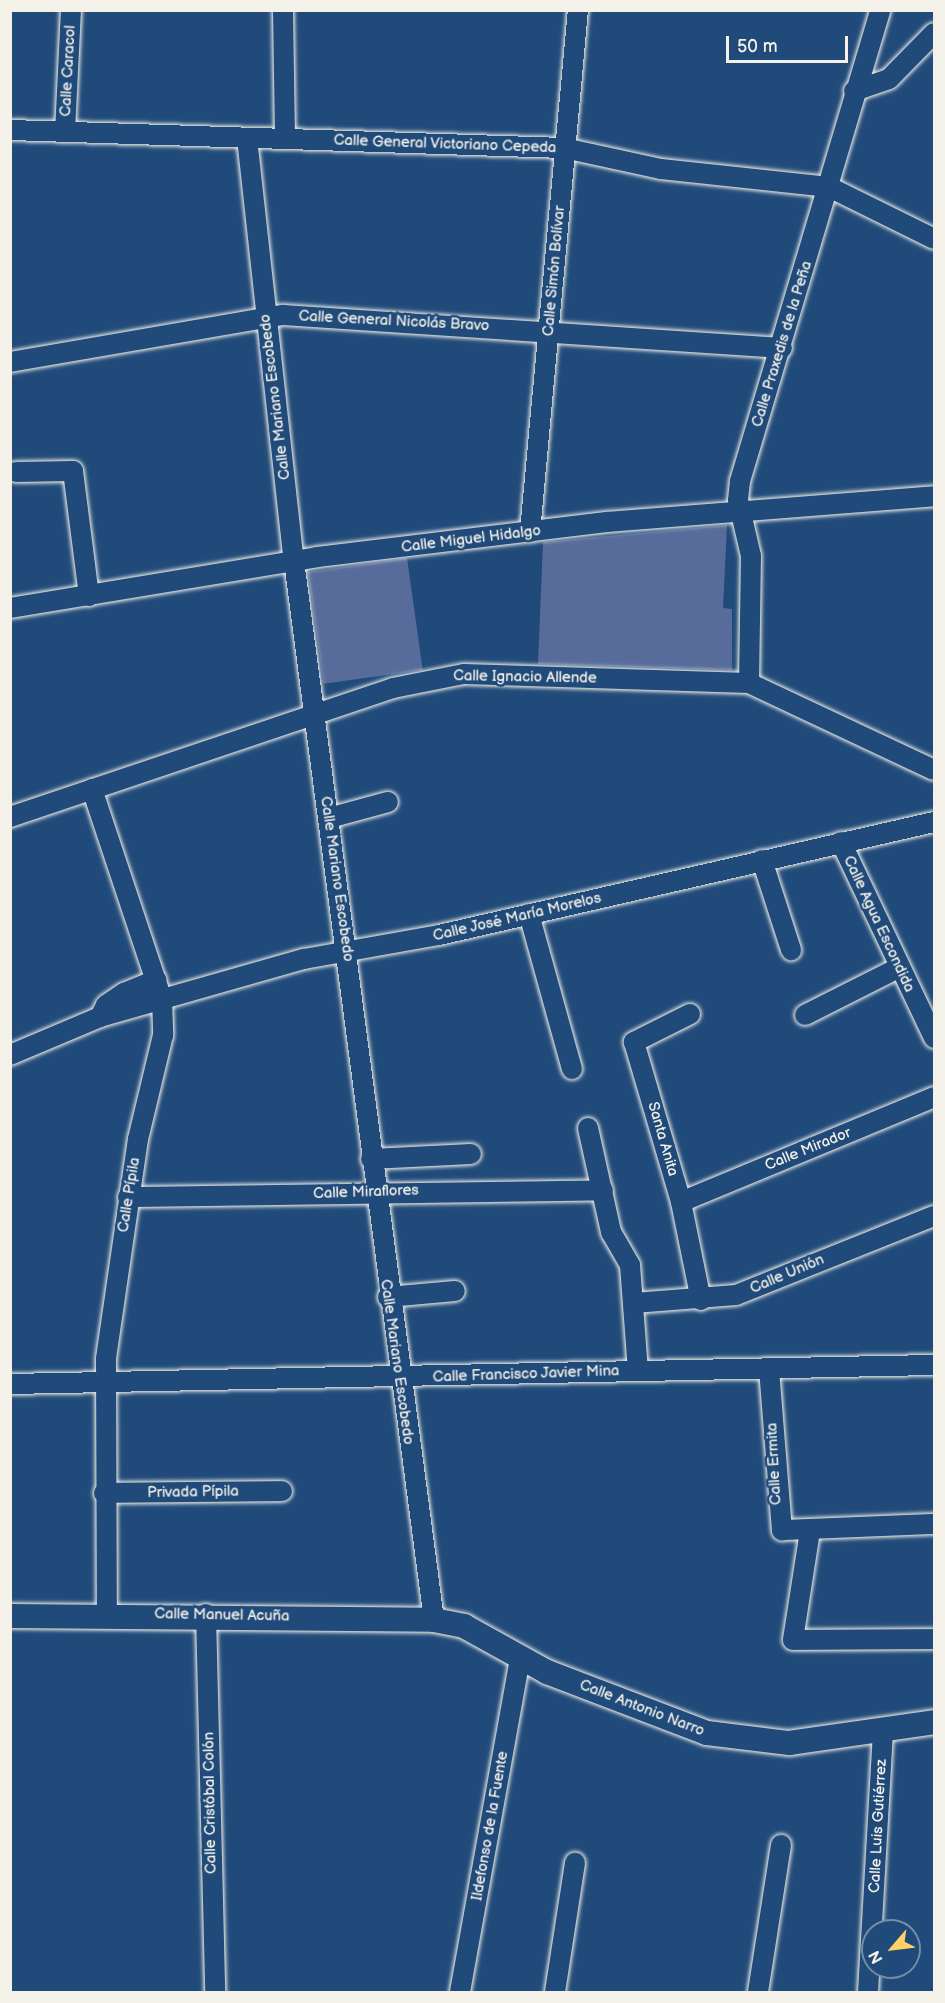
<!DOCTYPE html>
<meta charset="utf-8">
<style>
body{margin:0}
#map{position:relative;width:945px;height:2003px;overflow:hidden;background:#1f4a7a;font-family:"Balsamiq Sans",sans-serif}
div>[style]{position:absolute}
.building>*{inset:0;background:#576c9b;transform-origin:0 0}
.roads{filter:drop-shadow(0 0 2px #f4f1e8) drop-shadow(0 0 2px #f4f1e8)}
.minor>*{height:20px;margin:-10px;padding:0 10px;transform-origin:10px;border-radius:10px;background:#1f4a7a}
.major>*{height:24px;margin:-12px;padding:0 12px;transform-origin:12px;border-radius:12px;background:#1f4a7a}
span{translate:-50% -50%;white-space:nowrap;text-align:center;line-height:1.15;-webkit-text-stroke:5px #1f4a7a;paint-order:stroke}
.street-label{font-size:15px;color:#f4f1e8}
.frame{position:absolute;inset:0;border:12px solid #f4f1e8;pointer-events:none}
.north{position:absolute;left:861px;top:1919px;width:60px;height:60px;box-sizing:border-box;background:#1f4a7a;border:2px solid #748da6;border-radius:50%;rotate:242deg;font-size:16px;font-weight:700;line-height:24px;text-align:center;color:#f4f1e8}
.north::after{content:'';display:block;margin:auto;width:21px;height:27px;background:#ffd166;clip-path:polygon(50% 0,100% 100%,50% 72%,0 100%)}
.scale{position:absolute;left:726px;top:36px;width:122px;height:27px;box-sizing:border-box;border:3px solid #f4f1e8;border-top:0;padding-left:8px;font-size:18px;line-height:21px;white-space:nowrap;color:#f4f1e8;-webkit-text-stroke:4px #1f4a7a;paint-order:stroke}
</style>
<div id="map">
<div class="building">
<div style="clip-path:polygon(727px 525px,723px 608px,732px 609px,732px 670px,538px 664px,543px 542px)"></div>
<div style="left:407px;top:558px;width:113px;height:100px;rotate:82deg"></div>
</div>
<div class="roads">
<div class="minor">
<div style="left:283px;top:10px;width:129px;rotate:89.1deg"></div>
<div style="left:854px;top:91px;width:37px;rotate:-19deg"></div>
<div style="left:889px;top:79px;width:64px;rotate:-45.6deg"></div>
<div style="left:10px;top:130px;width:554px;rotate:1.86deg"></div>
<div style="left:564px;top:148px;width:99px;rotate:12.2deg"></div>
<div style="left:661px;top:169px;width:169px;rotate:6.1deg"></div>
<div style="left:829px;top:187px;width:117px;rotate:26.3deg"></div>
<div style="left:65px;top:132px;width:122px;rotate:-87.2deg"></div>
<div style="left:247px;top:138px;width:426px;rotate:83.7deg"></div>
<div style="left:294px;top:561px;width:1068px;rotate:82.47deg"></div>
<div style="left:10px;top:362px;width:277px;rotate:-9.8deg"></div>
<div style="left:283px;top:315px;width:500px;rotate:3.78deg"></div>
<div style="left:16px;top:472px;width:57px;rotate:-1deg"></div>
<div style="left:73px;top:471px;width:126px;rotate:82.7deg"></div>
<div style="left:530px;top:532px;width:524px;rotate:-84.75deg"></div>
<div style="left:10px;top:608px;width:311px;rotate:-9.4deg"></div>
<div style="left:317px;top:557px;width:292px;rotate:-6.9deg"></div>
<div style="left:607px;top:522px;width:328px;rotate:-4.5deg"></div>
<div style="left:749px;top:683px;width:127px;rotate:-89.1deg"></div>
<div style="left:751px;top:556px;width:57px;rotate:-103.1deg"></div>
<div style="left:738px;top:500px;width:19px;rotate:-84deg"></div>
<div style="left:740px;top:481px;width:491px;rotate:-73.4deg"></div>
<div style="left:92px;top:789px;width:221px;rotate:71.6deg"></div>
<div style="left:162px;top:999px;width:36px;rotate:88deg"></div>
<div style="left:163px;top:1035px;width:107px;rotate:103.5deg"></div>
<div style="left:138px;top:1139px;width:222px;rotate:98.3deg"></div>
<div style="left:106px;top:1359px;width:254px;rotate:89.8deg"></div>
<div style="left:10px;top:817px;width:404px;rotate:-18.6deg"></div>
<div style="left:393px;top:688px;width:72px;rotate:-11.2deg"></div>
<div style="left:464px;top:674px;width:285px;rotate:1.8deg"></div>
<div style="left:749px;top:683px;width:204px;rotate:25.2deg"></div>
<div style="left:329px;top:818px;width:61px;rotate:-15.2deg"></div>
<div style="left:841px;top:842px;width:217px;rotate:64.6deg"></div>
<div style="left:762px;top:860px;width:95px;rotate:72.1deg"></div>
<div style="left:529px;top:914px;width:161px;rotate:74.5deg"></div>
<div style="left:690px;top:1014px;width:63px;rotate:153.4deg"></div>
<div style="left:634px;top:1042px;width:167px;rotate:73.6deg"></div>
<div style="left:681px;top:1202px;width:100px;rotate:78.5deg"></div>
<div style="left:805px;top:1015px;width:104px;rotate:-26.8deg"></div>
<div style="left:100px;top:1017px;width:13px;rotate:-63deg"></div>
<div style="left:106px;top:1005px;width:22px;rotate:-34deg"></div>
<div style="left:124px;top:993px;width:35px;rotate:-22deg"></div>
<div style="left:10px;top:1055px;width:98px;rotate:-22.9deg"></div>
<div style="left:100px;top:1017px;width:212px;rotate:-15.9deg"></div>
<div style="left:304px;top:959px;width:137px;rotate:-10.1deg"></div>
<div style="left:439px;top:935px;width:508px;rotate:-12.86deg"></div>
<div style="left:588px;top:1128px;width:107px;rotate:77.5deg"></div>
<div style="left:611px;top:1232px;width:38px;rotate:60deg"></div>
<div style="left:630px;top:1265px;width:106px;rotate:85.7deg"></div>
<div style="left:371px;top:1159px;width:100px;rotate:-2.9deg"></div>
<div style="left:128px;top:1197px;width:475px;rotate:-0.8deg"></div>
<div style="left:681px;top:1202px;width:274px;rotate:-22.5deg"></div>
<div style="left:388px;top:1297px;width:67px;rotate:-5.1deg"></div>
<div style="left:634px;top:1303px;width:102px;rotate:-4.5deg"></div>
<div style="left:736px;top:1295px;width:213px;rotate:-21.8deg"></div>
<div style="left:769px;top:1369px;width:162px;rotate:85.4deg"></div>
<div style="left:782px;top:1530px;width:152px;rotate:-2.3deg"></div>
<div style="left:10px;top:1384px;width:924px;rotate:-1.18deg"></div>
<div style="left:104px;top:1493px;width:178px;rotate:-0.6deg"></div>
<div style="left:810px;top:1531px;width:110px;rotate:98.9deg"></div>
<div style="left:793px;top:1640px;width:141px;rotate:-0.4deg"></div>
<div style="left:206px;top:1614px;width:378px;rotate:88.6deg"></div>
<div style="left:460px;top:1992px;width:338px;rotate:-79.8deg"></div>
<div style="left:555px;top:1992px;width:131px;rotate:-81.2deg"></div>
<div style="left:758px;top:1992px;width:149px;rotate:-81.1deg"></div>
<div style="left:868px;top:1992px;width:260px;rotate:-86.7deg"></div>
</div>
<div class="major">
<div style="left:10px;top:1616px;width:424px;rotate:0.5deg"></div>
<div style="left:434px;top:1620px;width:31px;rotate:11deg"></div>
<div style="left:464px;top:1626px;width:95px;rotate:29deg"></div>
<div style="left:547px;top:1672px;width:171px;rotate:20.9deg"></div>
<div style="left:707px;top:1733px;width:83px;rotate:7deg"></div>
<div style="left:789px;top:1743px;width:147px;rotate:-8.2deg"></div>
</div>
</div>
<div class="street-label">
<span style="left:68px;top:71px;rotate:-87deg">Calle Caracol</span>
<span style="left:445px;top:144px;rotate:2deg">Calle General Victoriano Cepeda</span>
<span style="left:554px;top:271px;rotate:-85deg">Calle Simón Bolívar</span>
<span style="left:394px;top:321px;rotate:3deg">Calle General Nicolás Bravo</span>
<span style="left:782px;top:344px;rotate:-73deg">Calle Praxedis de la Peña</span>
<span style="left:275px;top:397px;rotate:-97deg">Calle Mariano Escobedo</span>
<span style="left:471px;top:539px;rotate:-7deg">Calle Miguel Hidalgo</span>
<span style="left:525px;top:677px;rotate:1deg">Calle Ignacio Allende</span>
<span style="left:337px;top:879px;rotate:82deg">Calle Mariano Escobedo</span>
<span style="left:517px;top:917px;rotate:-13deg">Calle José María Morelos</span>
<span style="left:879px;top:924px;rotate:65deg">Calle Agua Escondida</span>
<span style="left:663px;top:1139px;rotate:74deg">Santa Anita</span>
<span style="left:808px;top:1149px;rotate:-22deg">Calle Mirador</span>
<span style="left:366px;top:1192px;rotate:-2deg">Calle Miraflores</span>
<span style="left:129px;top:1195px;rotate:-81deg">Calle Pípila</span>
<span style="left:787px;top:1274px;rotate:-23deg">Calle Unión</span>
<span style="left:397px;top:1362px;rotate:82deg">Calle Mariano Escobedo</span>
<span style="left:526px;top:1374px;rotate:-2deg">Calle Francisco Javier Mina</span>
<span style="left:774px;top:1464px;rotate:-93deg">Calle Ermita</span>
<span style="left:193px;top:1492px;rotate:-1deg">Privada Pípila</span>
<span style="left:222px;top:1615px;rotate:1deg">Calle Manuel Acuña</span>
<span style="left:642px;top:1708px;rotate:21deg">Calle Antonio Narro</span>
<span style="left:210px;top:1803px;rotate:-91deg">Calle Cristóbal Colón</span>
<span style="left:490px;top:1826px;rotate:-80deg">Ildefonso de la Fuente</span>
<span style="left:878px;top:1826px;rotate:-87deg">Calle Luis Gutiérrez</span>
</div>
<div class="frame"></div>
<div class="north">N</div>
<div class="scale">50 m</div>
</div>
